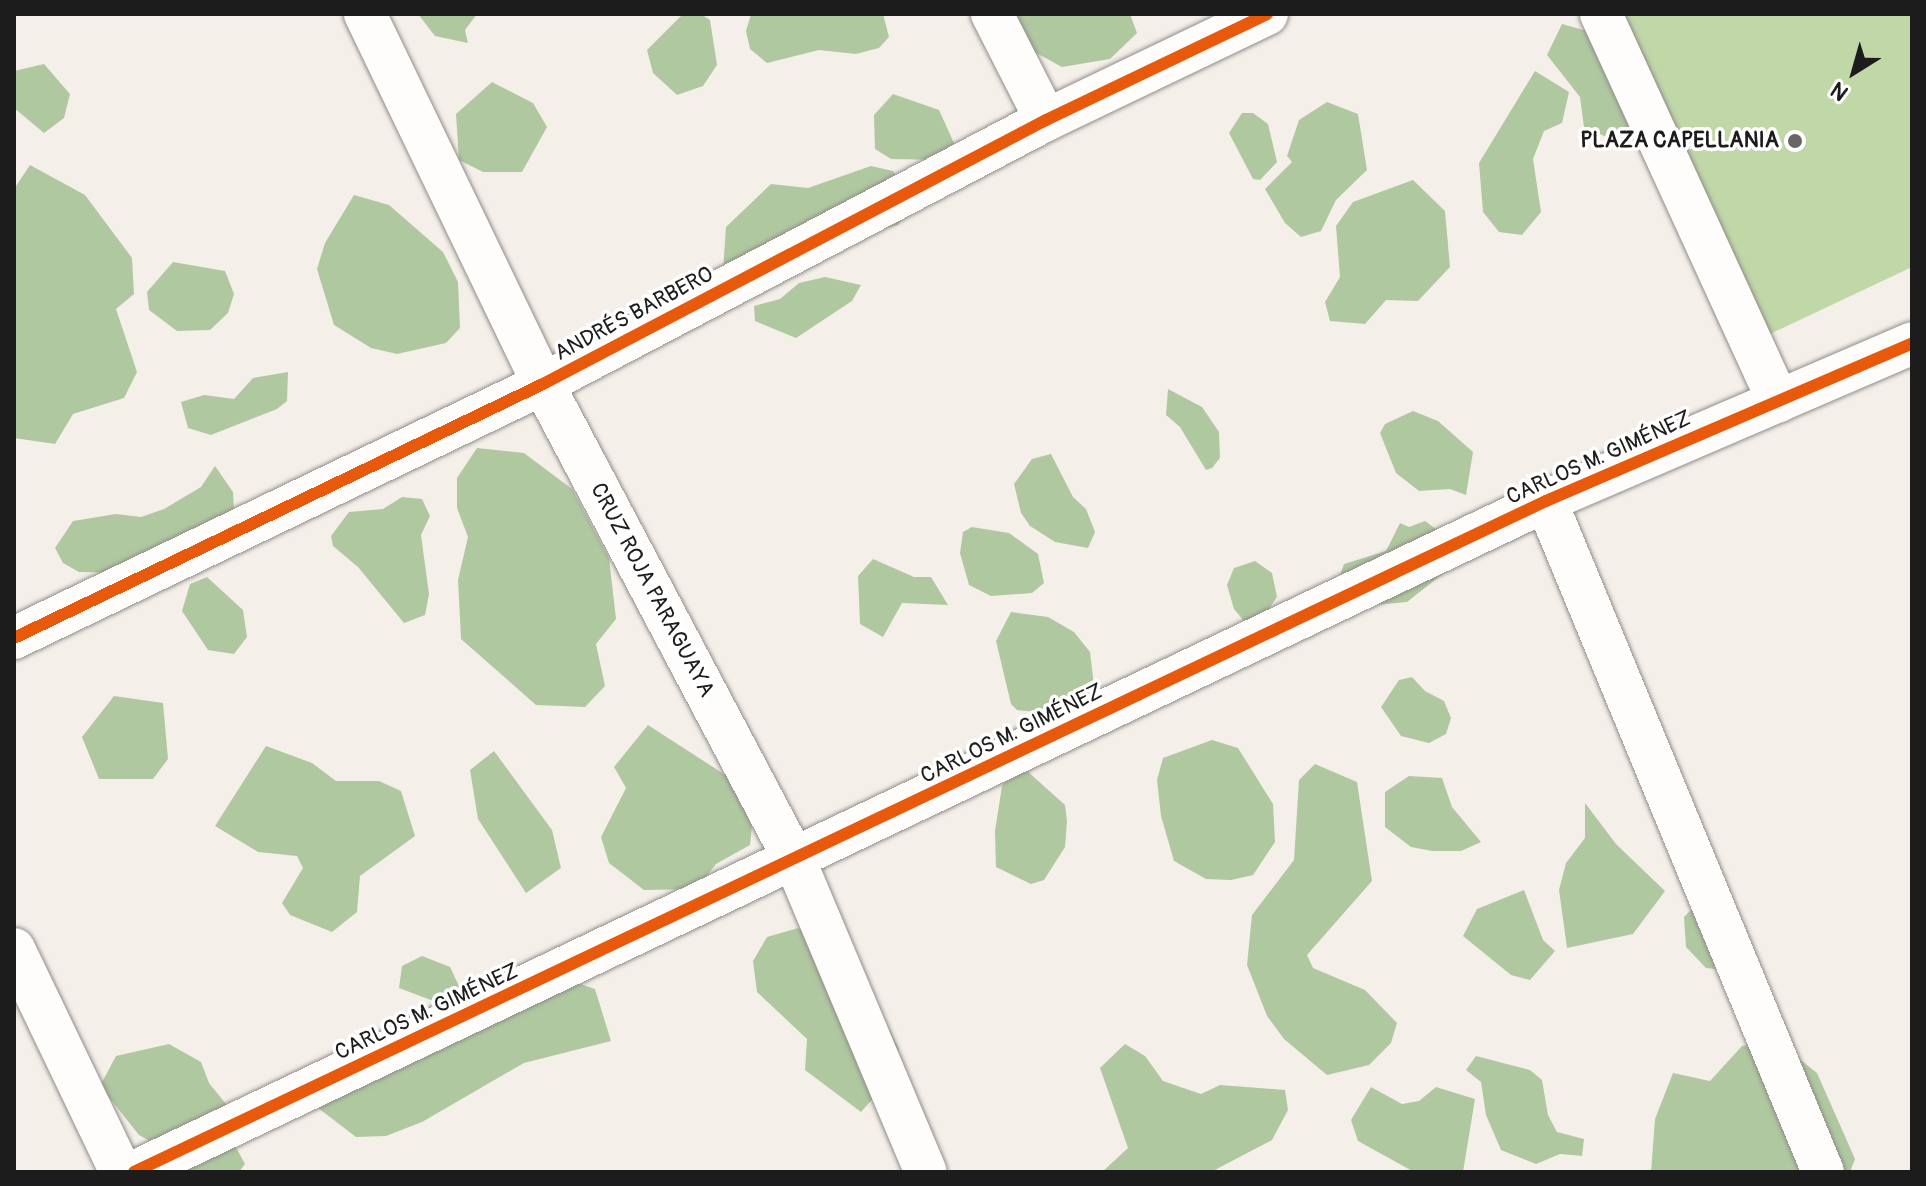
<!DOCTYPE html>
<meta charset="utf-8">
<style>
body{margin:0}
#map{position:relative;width:1926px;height:1186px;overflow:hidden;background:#f5efe9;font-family:Pangolin,sans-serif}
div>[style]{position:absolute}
.green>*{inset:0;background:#c0d7a8}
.forest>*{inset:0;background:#b0c8a0}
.roads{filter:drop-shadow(0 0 2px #8f8d89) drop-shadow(0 0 2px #8f8d89)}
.minor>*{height:42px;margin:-21px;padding:0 21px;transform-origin:21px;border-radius:21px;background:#fefdfc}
.cycleway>*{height:12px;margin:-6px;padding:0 6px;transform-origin:6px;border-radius:6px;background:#e8590c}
.dots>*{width:22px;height:22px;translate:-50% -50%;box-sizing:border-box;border:4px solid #fff;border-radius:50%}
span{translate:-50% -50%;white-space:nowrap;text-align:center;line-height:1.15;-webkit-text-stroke:7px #fff;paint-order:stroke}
.poi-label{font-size:22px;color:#1c1c1c;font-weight:700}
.right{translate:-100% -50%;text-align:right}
.street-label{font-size:22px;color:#1c1c1c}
.frame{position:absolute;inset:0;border:16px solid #1c1c1c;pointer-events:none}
.north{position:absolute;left:1814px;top:32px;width:80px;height:80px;-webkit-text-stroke:6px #fff;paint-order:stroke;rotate:217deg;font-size:22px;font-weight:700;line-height:32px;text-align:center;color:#1c1c1c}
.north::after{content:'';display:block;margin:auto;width:28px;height:36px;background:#1c1c1c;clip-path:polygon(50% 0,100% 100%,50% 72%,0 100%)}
</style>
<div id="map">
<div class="green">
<div style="clip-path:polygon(1616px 14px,1912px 14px,1912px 267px,1770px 334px)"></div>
</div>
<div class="forest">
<div style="clip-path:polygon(418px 14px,477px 14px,465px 30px,468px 43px,435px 36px)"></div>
<div style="clip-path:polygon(683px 14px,701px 14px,710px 20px,717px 65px,703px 86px,677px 95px,653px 73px,647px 50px)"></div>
<div style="clip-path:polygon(751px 14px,883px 14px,889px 37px,879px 48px,856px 54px,819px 50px,767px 63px,750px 49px,746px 31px)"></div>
<div style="clip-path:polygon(997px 14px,1130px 14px,1137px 33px,1110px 59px,1062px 67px,1007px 37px)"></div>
<div style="clip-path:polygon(1562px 24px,1587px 31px,1633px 126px,1629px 130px,1611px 139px,1584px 127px,1580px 97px,1547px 55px)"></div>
<div style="clip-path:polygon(44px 64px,70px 94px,64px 118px,44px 133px,14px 108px,14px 71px)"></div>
<div style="clip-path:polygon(1535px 71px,1569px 92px,1562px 123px,1544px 131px,1533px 159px,1541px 212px,1522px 235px,1499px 232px,1483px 212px,1479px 163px)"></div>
<div style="clip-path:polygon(492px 82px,533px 103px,547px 127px,522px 172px,483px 172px,459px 160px,456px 114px)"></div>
<div style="clip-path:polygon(893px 94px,939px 110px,954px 143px,944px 160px,891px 159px,875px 149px,874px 115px)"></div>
<div style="clip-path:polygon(1327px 102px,1358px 114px,1367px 170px,1336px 200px,1321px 231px,1301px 237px,1285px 223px,1265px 189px,1292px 162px,1287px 156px,1299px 120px)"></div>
<div style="clip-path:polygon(1242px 113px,1253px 113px,1268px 124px,1277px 162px,1260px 180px,1253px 179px,1229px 133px)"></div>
<div style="clip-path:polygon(30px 165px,85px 195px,132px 258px,134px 294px,116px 309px,137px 372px,124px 398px,73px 414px,55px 444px,14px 438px,14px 189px)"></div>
<div style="clip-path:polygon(871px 166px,893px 171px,904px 189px,910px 208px,898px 225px,723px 271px,726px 227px,771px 184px,808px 188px)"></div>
<div style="clip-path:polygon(1413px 180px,1445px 211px,1450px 267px,1418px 301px,1386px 300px,1365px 324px,1330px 321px,1325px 302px,1340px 277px,1336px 226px,1353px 202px)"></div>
<div style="clip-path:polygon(354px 195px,389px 205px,443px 252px,458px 282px,460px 328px,446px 343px,397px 354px,371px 348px,334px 325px,317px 269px,325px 243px)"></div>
<div style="clip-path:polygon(173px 262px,225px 271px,234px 294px,228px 313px,210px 330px,177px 331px,149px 310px,147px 292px)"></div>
<div style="clip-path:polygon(825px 277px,861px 285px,852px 301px,796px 338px,755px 321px,754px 306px,780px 299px,799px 283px)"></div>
<div style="clip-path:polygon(288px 372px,287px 401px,277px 409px,211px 435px,188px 428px,181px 402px,204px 395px,234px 399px,253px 378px)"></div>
<div style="clip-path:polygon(1168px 389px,1202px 407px,1219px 432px,1220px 458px,1212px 468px,1206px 470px,1180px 427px,1166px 415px)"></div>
<div style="clip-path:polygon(1413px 411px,1438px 421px,1473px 452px,1466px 495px,1450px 489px,1419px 491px,1396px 473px,1380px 433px,1385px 424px)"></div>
<div style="clip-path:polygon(477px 448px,524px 453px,572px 489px,609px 558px,616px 619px,596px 644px,605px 686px,585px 707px,536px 705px,461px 639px,458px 580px,468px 537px,457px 508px,457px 478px)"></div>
<div style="clip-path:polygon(1051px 454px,1073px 497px,1086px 509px,1095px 532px,1088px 548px,1055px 542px,1030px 526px,1021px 513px,1014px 484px,1032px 459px)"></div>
<div style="clip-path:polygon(215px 466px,233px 492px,234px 510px,128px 573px,79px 572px,63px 563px,55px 548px,73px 521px,116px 514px,141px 517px,164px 509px,201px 487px)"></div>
<div style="clip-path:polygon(402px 497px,422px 499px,430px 516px,421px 535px,429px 594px,425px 615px,404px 623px,358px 567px,333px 546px,331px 536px,349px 512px,383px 509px)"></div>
<div style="clip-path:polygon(1425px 521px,1452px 541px,1445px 572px,1407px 602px,1376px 605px,1338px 581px,1344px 564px,1386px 551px,1400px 523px,1409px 527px)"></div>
<div style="clip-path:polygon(972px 527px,1009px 533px,1038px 554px,1044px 583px,1032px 593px,991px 596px,969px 585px,960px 553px,963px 532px)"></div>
<div style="clip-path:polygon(873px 559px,914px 577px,931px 577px,948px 605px,902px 603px,883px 637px,860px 624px,858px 576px)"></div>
<div style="clip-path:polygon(1255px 561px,1272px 573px,1277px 597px,1258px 625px,1244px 621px,1234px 609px,1227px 585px,1234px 568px)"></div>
<div style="clip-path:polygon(207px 577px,243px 610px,247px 637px,234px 654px,208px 650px,182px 611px,190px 584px)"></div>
<div style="clip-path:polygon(1011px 612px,1048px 617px,1074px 632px,1090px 652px,1094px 686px,1072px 716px,1017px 710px,1011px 704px,996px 641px)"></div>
<div style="clip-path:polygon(1412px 677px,1425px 691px,1444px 701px,1451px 718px,1446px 734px,1429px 743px,1401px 736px,1381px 707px,1399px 680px)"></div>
<div style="clip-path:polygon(114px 696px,163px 703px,168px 759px,153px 779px,99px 779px,82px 737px)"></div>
<div style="clip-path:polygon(648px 725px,730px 778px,752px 826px,750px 845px,716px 864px,697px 889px,644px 890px,609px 863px,601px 837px,626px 788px,614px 767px)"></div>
<div style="clip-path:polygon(1212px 740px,1238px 748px,1273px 804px,1275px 842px,1253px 875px,1231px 880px,1206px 879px,1174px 861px,1161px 816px,1157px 780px,1163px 758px)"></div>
<div style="clip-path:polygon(266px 746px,312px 763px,336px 781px,379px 781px,401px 791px,415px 836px,360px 876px,357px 912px,332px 932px,290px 915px,282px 903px,303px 868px,297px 856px,258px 852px,215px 826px)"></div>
<div style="clip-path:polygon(494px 751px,552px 830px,561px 868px,526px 893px,478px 819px,470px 770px)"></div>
<div style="clip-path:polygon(1016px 761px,1065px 805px,1067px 821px,1065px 847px,1044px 880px,1031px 884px,996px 867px,995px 831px,1002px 786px)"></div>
<div style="clip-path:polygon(1315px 764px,1357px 782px,1372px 881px,1307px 955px,1313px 968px,1365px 990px,1397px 1023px,1391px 1043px,1369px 1065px,1327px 1075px,1284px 1039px,1267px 1016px,1247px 965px,1252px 915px,1294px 860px,1299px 780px)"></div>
<div style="clip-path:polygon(1409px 776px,1442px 778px,1452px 807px,1481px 842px,1461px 851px,1432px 851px,1411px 847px,1385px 827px,1385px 792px)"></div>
<div style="clip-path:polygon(1585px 803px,1616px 844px,1665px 891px,1633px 934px,1567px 948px,1559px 890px,1566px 863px,1585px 838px)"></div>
<div style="clip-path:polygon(1524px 890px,1543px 940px,1555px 951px,1530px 980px,1511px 975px,1463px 936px,1477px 909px)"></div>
<div style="clip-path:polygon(1696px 905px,1723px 970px,1706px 968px,1686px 947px,1684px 917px)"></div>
<div style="clip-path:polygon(798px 928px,846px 954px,878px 1023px,889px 1029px,899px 1049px,893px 1076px,861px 1112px,805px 1070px,807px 1039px,757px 992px,753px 961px,767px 937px)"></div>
<div style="clip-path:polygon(422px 956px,450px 967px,459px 986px,459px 1002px,444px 1005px,399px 988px,402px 966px)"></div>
<div style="clip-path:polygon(569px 980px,595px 989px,611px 1041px,524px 1063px,422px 1122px,386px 1136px,356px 1137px,305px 1098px)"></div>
<div style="clip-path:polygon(1763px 1042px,1788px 1050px,1817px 1073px,1855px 1159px,1850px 1172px,1651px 1172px,1655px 1119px,1673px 1073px,1710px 1081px,1742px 1046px)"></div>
<div style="clip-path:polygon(169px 1044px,201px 1062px,209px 1083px,230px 1109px,231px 1138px,245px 1164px,239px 1172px,164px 1172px,159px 1146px,139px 1135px,100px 1086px,116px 1056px)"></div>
<div style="clip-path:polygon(1125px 1044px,1145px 1056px,1163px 1081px,1201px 1094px,1220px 1085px,1285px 1090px,1288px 1110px,1272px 1140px,1211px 1172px,1102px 1172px,1128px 1148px,1100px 1068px)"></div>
<div style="clip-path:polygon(1476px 1056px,1530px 1070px,1542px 1080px,1548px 1115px,1557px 1132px,1584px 1139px,1582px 1156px,1560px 1154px,1536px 1164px,1501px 1150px,1486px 1115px,1481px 1082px,1466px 1070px)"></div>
<div style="clip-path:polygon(1371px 1087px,1402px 1104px,1419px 1101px,1436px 1087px,1475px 1099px,1463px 1172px,1414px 1172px,1358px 1141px,1351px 1120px)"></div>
</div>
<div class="roads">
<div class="minor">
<div style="left:365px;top:14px;width:411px;rotate:64.3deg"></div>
<div style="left:543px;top:384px;width:539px;rotate:62.15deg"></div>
<div style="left:795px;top:861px;width:337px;rotate:67.2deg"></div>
<div style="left:992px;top:14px;width:119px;rotate:63deg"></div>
<div style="left:1601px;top:14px;width:426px;rotate:65.4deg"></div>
<div style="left:1546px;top:501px;width:726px;rotate:67.57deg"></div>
<div style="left:14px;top:638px;width:587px;rotate:-25.65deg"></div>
<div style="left:543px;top:384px;width:568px;rotate:-27.69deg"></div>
<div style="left:1046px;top:120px;width:245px;rotate:-25.6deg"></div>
<div style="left:14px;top:949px;width:247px;rotate:64.4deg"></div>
<div style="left:134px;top:1172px;width:1563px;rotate:-25.42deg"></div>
<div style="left:1546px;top:501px;width:399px;rotate:-23.3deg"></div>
</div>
</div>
<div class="cycleway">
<div style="left:14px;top:638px;width:587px;rotate:-25.65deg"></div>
<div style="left:543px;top:384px;width:568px;rotate:-27.69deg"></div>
<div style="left:1046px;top:120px;width:245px;rotate:-25.6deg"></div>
<div style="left:134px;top:1172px;width:1563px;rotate:-25.42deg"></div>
<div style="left:1546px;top:501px;width:399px;rotate:-23.3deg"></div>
</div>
<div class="dots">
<div style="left:1795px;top:141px;background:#686664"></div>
</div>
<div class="poi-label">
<span class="right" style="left:1779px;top:141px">PLAZA CAPELLANIA</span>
</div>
<div class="street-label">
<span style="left:634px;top:314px;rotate:-28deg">ANDRÉS BARBERO</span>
<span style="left:1599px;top:458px;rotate:-24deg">CARLOS M. GIMÉNEZ</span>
<span style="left:652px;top:590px;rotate:62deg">CRUZ ROJA PARAGUAYA</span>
<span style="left:1012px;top:734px;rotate:-26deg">CARLOS M. GIMÉNEZ</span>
<span style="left:427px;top:1012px;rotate:-25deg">CARLOS M. GIMÉNEZ</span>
</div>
<div class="frame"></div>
<div class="north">N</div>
</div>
